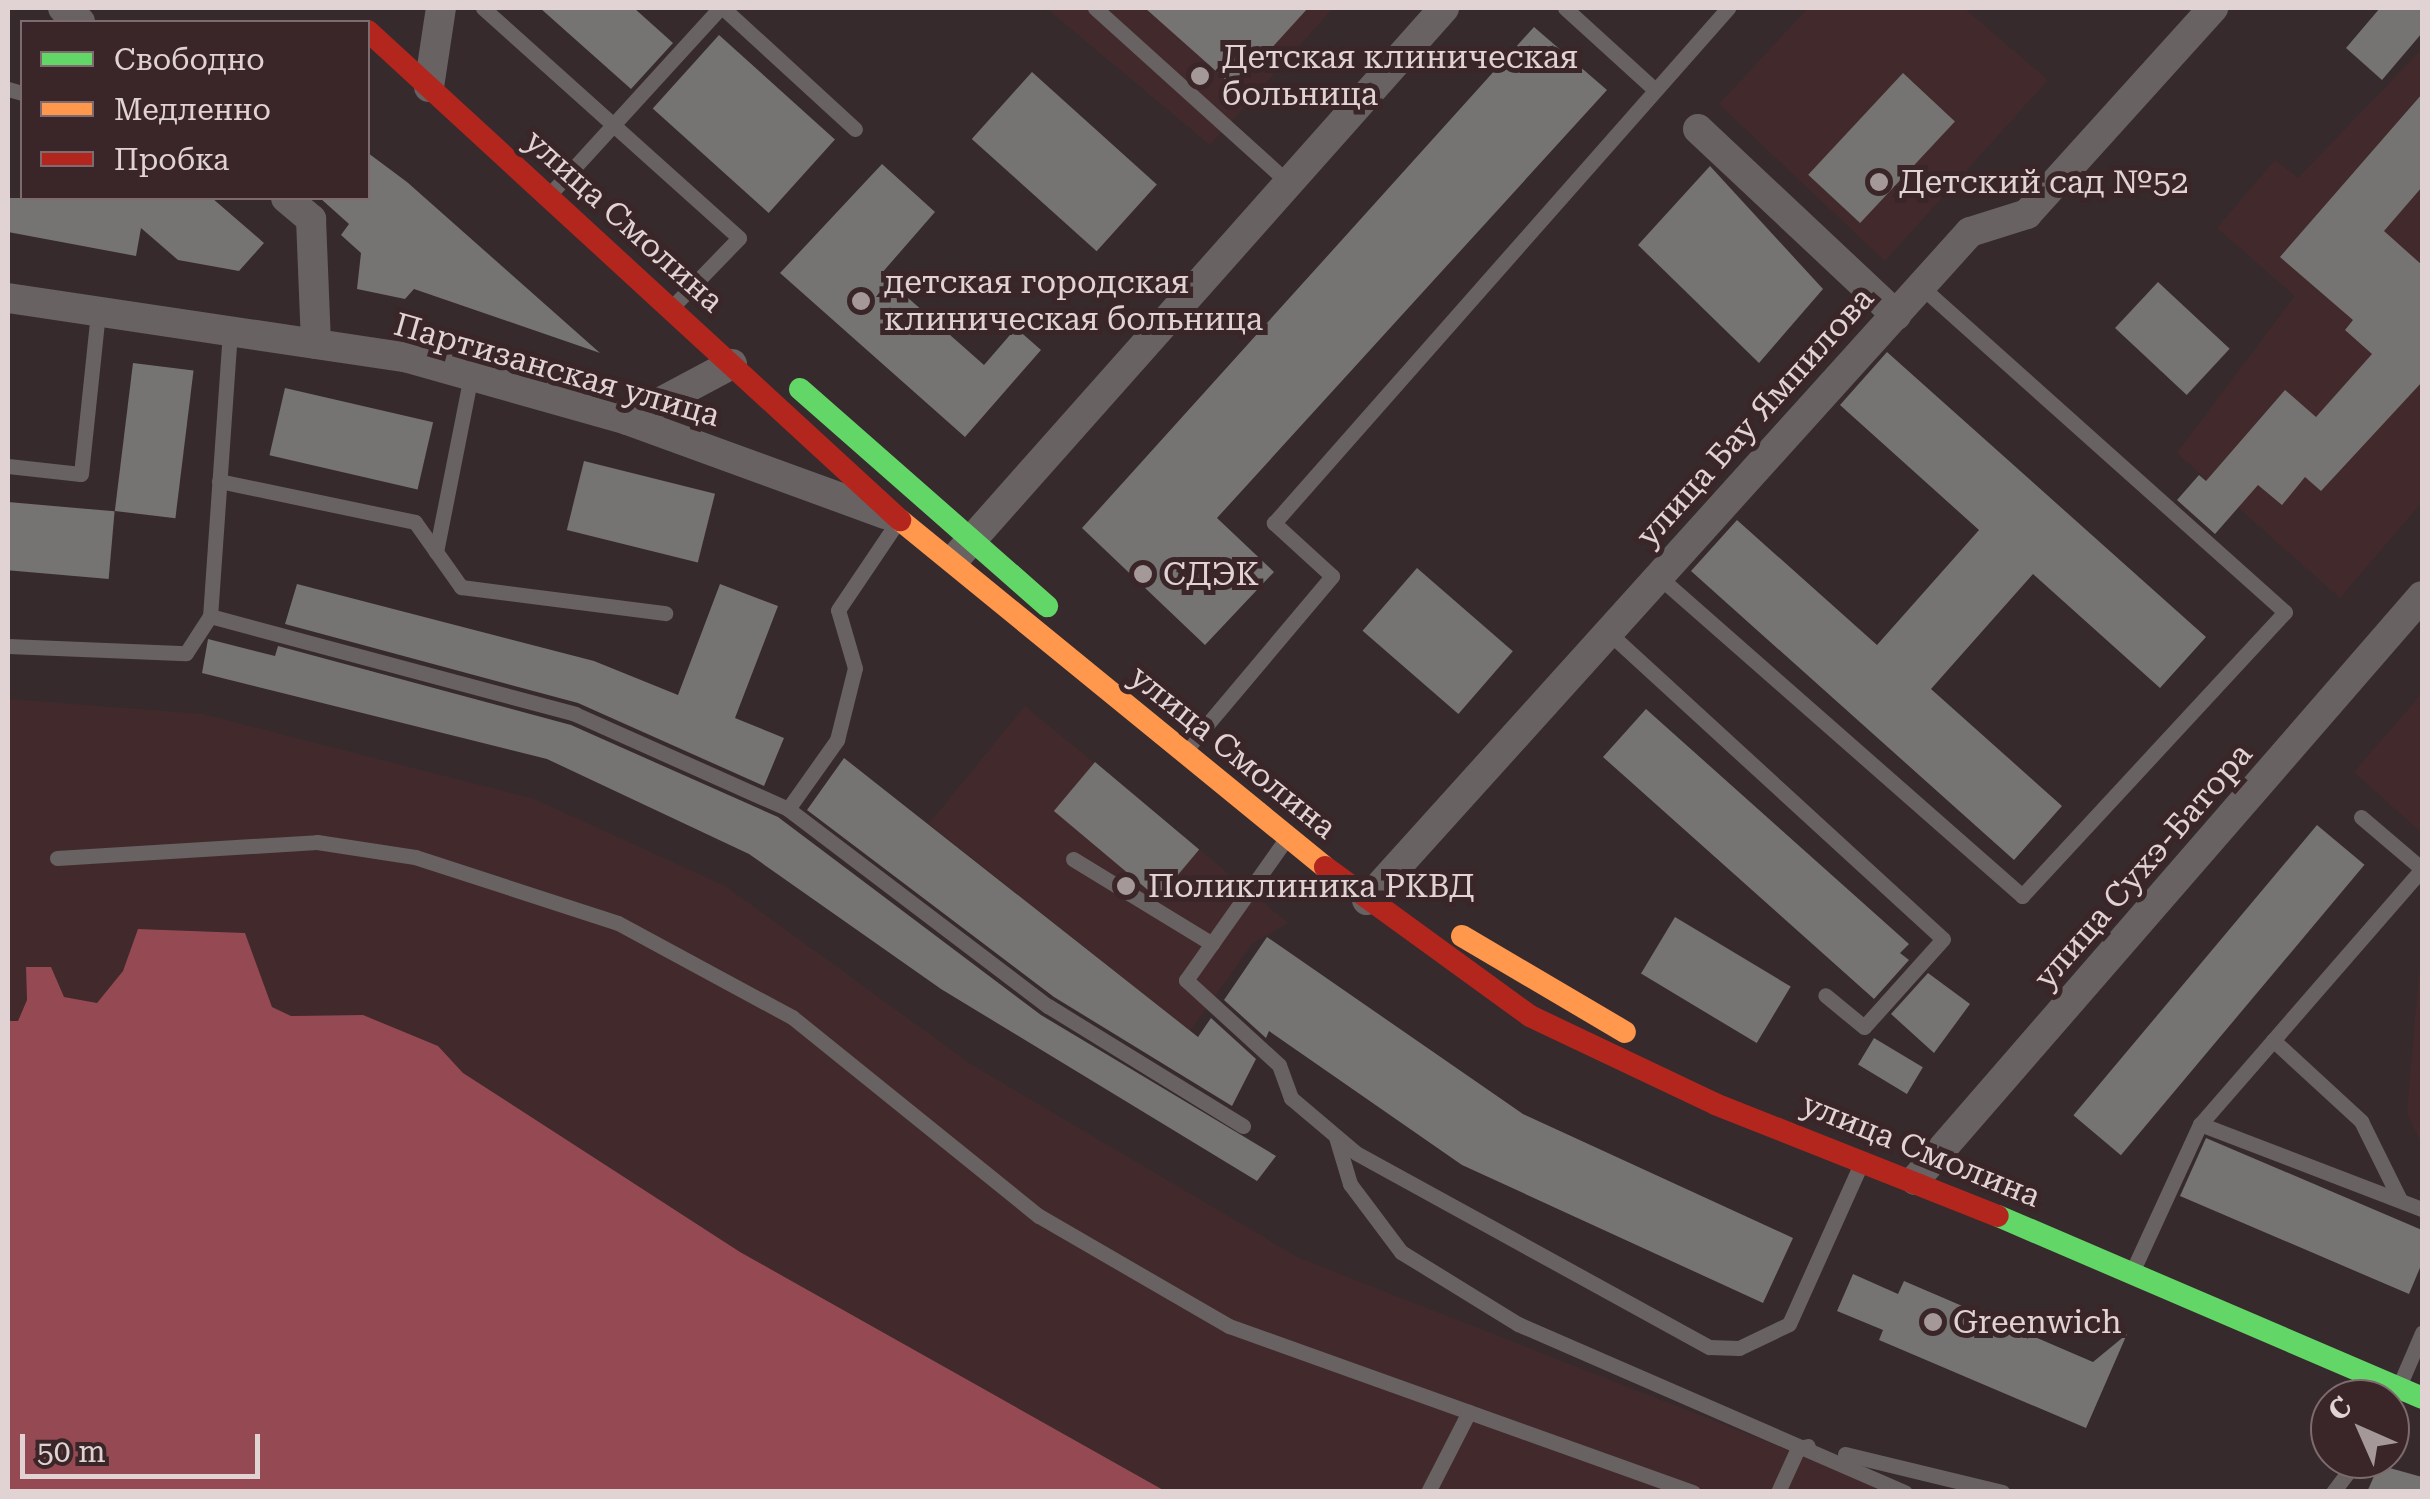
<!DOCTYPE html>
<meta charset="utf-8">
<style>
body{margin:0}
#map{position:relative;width:2430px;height:1499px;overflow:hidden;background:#362a2c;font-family:"Roboto Serif",serif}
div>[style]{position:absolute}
.built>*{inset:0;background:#422a2c}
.water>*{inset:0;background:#954953}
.building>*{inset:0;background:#757472;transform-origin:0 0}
.lane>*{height:15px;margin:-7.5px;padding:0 7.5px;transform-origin:7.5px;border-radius:7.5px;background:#686263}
.street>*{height:30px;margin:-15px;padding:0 15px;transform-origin:15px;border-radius:15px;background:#686263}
.fast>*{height:22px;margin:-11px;padding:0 11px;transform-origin:11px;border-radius:11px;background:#63d668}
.slow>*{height:22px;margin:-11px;padding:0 11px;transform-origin:11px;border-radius:11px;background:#ff974d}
.jam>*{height:22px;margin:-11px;padding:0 11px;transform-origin:11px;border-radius:11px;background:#b3261e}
.dots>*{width:28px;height:28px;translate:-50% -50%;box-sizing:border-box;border:5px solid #3a2628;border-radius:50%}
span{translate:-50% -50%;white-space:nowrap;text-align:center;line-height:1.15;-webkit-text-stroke:10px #3a2628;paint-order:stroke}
.poi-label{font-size:32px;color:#e1d3d4}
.left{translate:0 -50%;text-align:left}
.street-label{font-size:32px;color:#e1d3d4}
.frame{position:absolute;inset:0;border:10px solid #e1d3d4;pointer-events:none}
.legend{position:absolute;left:20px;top:20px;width:350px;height:180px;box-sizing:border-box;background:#3a2628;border:2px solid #7d6b6d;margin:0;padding:12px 18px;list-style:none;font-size:30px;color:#e1d3d4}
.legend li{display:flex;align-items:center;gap:20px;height:50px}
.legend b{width:50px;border:2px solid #7d6b6d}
.north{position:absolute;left:2310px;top:1379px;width:100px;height:100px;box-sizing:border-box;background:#3a2628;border:2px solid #7d6b6d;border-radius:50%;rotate:315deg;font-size:28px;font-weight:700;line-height:40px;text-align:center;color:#e1d3d4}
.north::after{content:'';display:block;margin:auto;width:35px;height:45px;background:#a59899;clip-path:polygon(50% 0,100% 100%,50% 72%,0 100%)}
.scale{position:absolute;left:20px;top:1434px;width:240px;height:45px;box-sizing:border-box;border:5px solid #e1d3d4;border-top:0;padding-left:12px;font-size:30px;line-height:35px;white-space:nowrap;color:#e1d3d4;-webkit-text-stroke:8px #3a2628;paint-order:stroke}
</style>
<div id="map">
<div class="built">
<div style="clip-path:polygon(1046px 8px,1333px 8px,1210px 145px)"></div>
<div style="clip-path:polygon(1808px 8px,1964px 8px,2048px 80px,1885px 261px,1719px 104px)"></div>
<div style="clip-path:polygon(2422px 49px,2422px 502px,2340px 598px,2177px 453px,2295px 296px,2217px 228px,2275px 160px,2298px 178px)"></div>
<div style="clip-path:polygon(2422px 693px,2422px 833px,2354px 772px)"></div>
<div style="clip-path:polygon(8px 699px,202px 714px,534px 799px,725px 886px,972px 1065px,1299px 1258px,1893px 1491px,1165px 1491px,740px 1252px,463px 1073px,438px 1046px,363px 1015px,291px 1016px,272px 1007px,245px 933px,139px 929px,123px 971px,97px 1003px,64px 997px,26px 968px,27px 1000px,18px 1021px,8px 1021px)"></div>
<div style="clip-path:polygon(1025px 706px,1288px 923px,1253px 943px,1190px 1031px,929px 824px)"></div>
<div style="clip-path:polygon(2422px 940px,2422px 1145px,2407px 1113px)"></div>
</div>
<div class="water">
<div style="clip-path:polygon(138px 929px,245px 933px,272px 1007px,291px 1016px,363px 1015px,438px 1046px,463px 1073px,740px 1252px,1165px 1491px,8px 1491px,8px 1021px,18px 1021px,27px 1000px,26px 967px,51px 967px,64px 997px,97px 1003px,123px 971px)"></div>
</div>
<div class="building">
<div style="clip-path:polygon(540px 8px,634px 8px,673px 43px,631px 89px)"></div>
<div style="clip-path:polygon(1145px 8px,1308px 8px,1235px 88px)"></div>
<div style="clip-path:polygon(2380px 8px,2422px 8px,2422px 33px,2382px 80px,2346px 48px)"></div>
<div style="clip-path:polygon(1534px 27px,1607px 90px,1217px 518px,1274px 572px,1205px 645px,1082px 528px)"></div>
<div style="left:719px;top:35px;width:156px;height:99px;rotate:42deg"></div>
<div style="left:1032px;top:72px;width:168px;height:90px;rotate:42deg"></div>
<div style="left:1903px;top:73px;width:71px;height:139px;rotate:43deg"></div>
<div style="clip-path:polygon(2422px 94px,2422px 187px,2384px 231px,2422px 265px,2422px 382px,2321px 491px,2305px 477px,2282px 505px,2258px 485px,2215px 534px,2177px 500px,2199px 475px,2206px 481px,2285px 390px,2316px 417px,2372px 354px,2345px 330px,2353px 320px,2280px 257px)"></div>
<div style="clip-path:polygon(368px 153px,407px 182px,600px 353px,414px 289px,405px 299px,357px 289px,361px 253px,341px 235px,349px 224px,320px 198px,368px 198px)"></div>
<div style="clip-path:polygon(882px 164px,935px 212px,881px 274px,984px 365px,1016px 328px,1041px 350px,965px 437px,780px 273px)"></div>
<div style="clip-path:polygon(1710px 166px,1823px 289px,1759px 363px,1638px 245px)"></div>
<div style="clip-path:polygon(8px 198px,212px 198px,264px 243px,239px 271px,178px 260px,141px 228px,136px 256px,8px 232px)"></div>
<div style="left:2158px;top:282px;width:98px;height:63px;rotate:43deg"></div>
<div style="clip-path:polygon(1887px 352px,2206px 637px,2160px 688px,2033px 574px,1931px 689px,2062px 806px,2014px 860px,1691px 571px,1737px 520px,1877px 645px,1979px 530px,1840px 405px)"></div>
<div style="left:133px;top:363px;width:61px;height:149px;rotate:7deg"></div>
<div style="left:285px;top:388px;width:152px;height:69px;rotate:13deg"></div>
<div style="left:584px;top:461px;width:135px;height:71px;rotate:14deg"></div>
<div style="left:8px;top:502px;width:107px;height:68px;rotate:5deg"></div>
<div style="left:1417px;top:568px;width:127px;height:83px;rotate:41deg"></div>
<div style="clip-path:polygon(297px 584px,594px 661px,678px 695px,720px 584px,778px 606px,735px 718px,784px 738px,764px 786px,578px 703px,285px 624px)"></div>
<div style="clip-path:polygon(208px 639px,275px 656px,278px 646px,571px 725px,778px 817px,1041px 1015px,1276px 1156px,1257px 1181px,941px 989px,749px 854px,547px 759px,202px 673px)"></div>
<div style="clip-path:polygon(1646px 709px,1909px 944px,1900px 953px,1909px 960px,1874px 999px,1603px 757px)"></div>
<div style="clip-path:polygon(844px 758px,1198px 1037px,1211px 1018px,1256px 1059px,1232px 1106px,1054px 997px,807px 810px)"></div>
<div style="left:1095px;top:762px;width:136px;height:64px;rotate:40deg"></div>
<div style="left:2317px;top:825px;width:62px;height:379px;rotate:40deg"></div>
<div style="left:1675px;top:917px;width:135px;height:66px;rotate:31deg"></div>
<div style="clip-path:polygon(1267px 937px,1523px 1114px,1793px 1238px,1763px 1303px,1462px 1165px,1269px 1031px,1266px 1038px,1224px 1000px)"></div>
<div style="clip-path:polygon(1928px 973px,1970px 1004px,1934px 1053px,1891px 1014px)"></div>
<div style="left:1874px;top:1038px;width:57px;height:31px;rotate:31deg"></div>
<div style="clip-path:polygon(2206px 1138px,2422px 1230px,2422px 1263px,2409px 1294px,2180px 1196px)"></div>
<div style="clip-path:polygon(1853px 1274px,1898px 1294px,1904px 1281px,2093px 1362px,2127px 1334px,2086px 1428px,1879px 1340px,1883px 1330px,1837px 1311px)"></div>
<div style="clip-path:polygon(2379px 1465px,2422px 1477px,2422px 1492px,2367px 1492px)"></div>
</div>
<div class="lane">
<div style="left:483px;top:8px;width:344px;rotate:41.9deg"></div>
<div style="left:739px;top:238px;width:93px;rotate:134.1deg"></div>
<div style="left:723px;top:8px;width:179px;rotate:42.5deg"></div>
<div style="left:1095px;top:8px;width:261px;rotate:42.1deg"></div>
<div style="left:1565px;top:8px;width:120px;rotate:42.3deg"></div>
<div style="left:8px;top:89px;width:15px;rotate:16deg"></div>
<div style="left:551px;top:193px;width:251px;rotate:-47.6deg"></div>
<div style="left:230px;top:331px;width:286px;rotate:94deg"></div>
<div style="left:210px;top:616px;width:378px;rotate:15deg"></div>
<div style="left:575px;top:714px;width:233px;rotate:24deg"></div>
<div style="left:788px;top:809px;width:326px;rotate:37.2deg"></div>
<div style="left:1048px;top:1006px;width:229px;rotate:31.6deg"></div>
<div style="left:8px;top:466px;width:73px;rotate:6.3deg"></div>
<div style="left:81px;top:474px;width:164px;rotate:-84deg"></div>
<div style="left:219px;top:481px;width:200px;rotate:11.8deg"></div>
<div style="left:415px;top:522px;width:80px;rotate:54.7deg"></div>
<div style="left:461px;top:587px;width:206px;rotate:7.3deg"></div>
<div style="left:436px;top:552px;width:179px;rotate:-78.8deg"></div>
<div style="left:1658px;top:576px;width:485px;rotate:41.3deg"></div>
<div style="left:2022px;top:896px;width:387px;rotate:-47.2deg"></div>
<div style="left:2285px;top:612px;width:487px;rotate:-138.2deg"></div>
<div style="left:1608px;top:632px;width:454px;rotate:42.5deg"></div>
<div style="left:1943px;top:939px;width:118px;rotate:131.9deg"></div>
<div style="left:1864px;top:1027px;width:50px;rotate:-140.6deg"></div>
<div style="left:8px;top:646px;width:178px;rotate:2.3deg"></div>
<div style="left:186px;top:653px;width:44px;rotate:-57deg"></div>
<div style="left:1184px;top:752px;width:230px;rotate:-49.9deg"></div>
<div style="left:1332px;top:576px;width:79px;rotate:-137.6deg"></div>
<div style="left:1274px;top:523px;width:687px;rotate:-48.6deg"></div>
<div style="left:788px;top:809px;width:85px;rotate:-54.6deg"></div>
<div style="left:837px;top:740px;width:74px;rotate:-76deg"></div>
<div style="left:855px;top:668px;width:60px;rotate:-106.3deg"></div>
<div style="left:838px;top:610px;width:107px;rotate:-56deg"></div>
<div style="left:2361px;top:817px;width:80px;rotate:40.4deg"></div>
<div style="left:2422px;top:869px;width:338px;rotate:131deg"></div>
<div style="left:2200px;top:1124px;width:238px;rotate:21deg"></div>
<div style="left:1286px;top:839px;width:173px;rotate:125.3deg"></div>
<div style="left:1186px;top:980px;width:126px;rotate:42.4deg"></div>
<div style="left:1279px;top:1065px;width:35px;rotate:70deg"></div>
<div style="left:1291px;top:1098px;width:85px;rotate:40.2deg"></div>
<div style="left:1356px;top:1153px;width:403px;rotate:28.8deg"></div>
<div style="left:1709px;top:1347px;width:30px;rotate:2deg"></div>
<div style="left:1739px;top:1348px;width:55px;rotate:-25.6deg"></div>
<div style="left:1789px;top:1324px;width:175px;rotate:-65.8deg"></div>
<div style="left:57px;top:858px;width:260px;rotate:-3.5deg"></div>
<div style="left:317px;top:842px;width:99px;rotate:8.7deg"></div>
<div style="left:415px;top:857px;width:213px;rotate:18deg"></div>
<div style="left:618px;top:923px;width:198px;rotate:28.4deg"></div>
<div style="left:792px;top:1017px;width:317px;rotate:38.9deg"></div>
<div style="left:1039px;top:1216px;width:220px;rotate:30.1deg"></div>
<div style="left:1229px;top:1326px;width:493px;rotate:19.7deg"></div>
<div style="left:1073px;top:859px;width:163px;rotate:31.4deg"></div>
<div style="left:2273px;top:1040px;width:120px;rotate:42.6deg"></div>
<div style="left:2361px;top:1121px;width:88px;rotate:63.7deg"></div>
<div style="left:1336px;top:1137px;width:49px;rotate:73.4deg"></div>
<div style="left:1350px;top:1184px;width:85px;rotate:53.1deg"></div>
<div style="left:1401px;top:1252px;width:137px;rotate:31.6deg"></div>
<div style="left:1518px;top:1324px;width:422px;rotate:23.5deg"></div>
<div style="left:2133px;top:1270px;width:161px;rotate:-65.3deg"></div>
<div style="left:2400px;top:1384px;width:56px;rotate:-66.7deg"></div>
<div style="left:1845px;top:1454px;width:162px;rotate:13.6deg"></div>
<div style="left:1428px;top:1492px;width:90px;rotate:-62.9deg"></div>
<div style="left:1778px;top:1492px;width:48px;rotate:-65.6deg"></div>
<div style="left:1798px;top:1448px;width:10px;rotate:-11deg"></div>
<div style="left:2333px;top:1492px;width:41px;rotate:-52.9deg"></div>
</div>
<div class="street">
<div style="left:63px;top:8px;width:22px;rotate:39deg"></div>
<div style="left:429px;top:87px;width:80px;rotate:-81.4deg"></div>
<div style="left:1698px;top:129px;width:272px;rotate:43.2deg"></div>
<div style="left:286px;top:198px;width:33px;rotate:40deg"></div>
<div style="left:311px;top:219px;width:125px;rotate:87.7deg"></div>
<div style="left:8px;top:298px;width:401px;rotate:8.5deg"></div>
<div style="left:405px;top:357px;width:231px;rotate:15.8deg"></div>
<div style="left:627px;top:420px;width:275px;rotate:20deg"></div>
<div style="left:627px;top:420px;width:119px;rotate:-28.1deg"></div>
<div style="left:960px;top:553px;width:729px;rotate:-48.39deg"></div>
<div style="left:1367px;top:900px;width:900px;rotate:-47.93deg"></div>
<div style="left:1970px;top:232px;width:60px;rotate:-17.5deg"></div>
<div style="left:2027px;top:214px;width:278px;rotate:-47.9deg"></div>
<div style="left:1915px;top:1180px;width:773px;rotate:-49.04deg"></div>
</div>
<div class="fast">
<div style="left:800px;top:389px;width:329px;rotate:41.3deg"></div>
<div style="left:1998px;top:1216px;width:461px;rotate:23.2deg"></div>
</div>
<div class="slow">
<div style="left:900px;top:520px;width:549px;rotate:39.23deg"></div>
<div style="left:1462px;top:936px;width:189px;rotate:30.5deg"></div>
</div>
<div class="jam">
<div style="left:368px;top:31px;width:723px;rotate:42.59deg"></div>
<div style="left:1325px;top:867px;width:253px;rotate:36deg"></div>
<div style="left:1530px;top:1016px;width:205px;rotate:25.4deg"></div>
<div style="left:1715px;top:1104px;width:304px;rotate:21.6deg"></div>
</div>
<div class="dots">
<div style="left:1200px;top:76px;background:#a59899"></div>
<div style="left:1879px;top:182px;background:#a59899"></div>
<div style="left:861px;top:301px;background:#a59899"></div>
<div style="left:1143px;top:574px;background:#a59899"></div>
<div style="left:1126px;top:886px;background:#a59899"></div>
<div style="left:1933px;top:1322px;background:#a59899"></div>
</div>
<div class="poi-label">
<span class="left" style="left:1222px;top:76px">Детская клиническая<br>больница</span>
<span class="left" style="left:1899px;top:182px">Детский сад №52</span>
<span class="left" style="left:884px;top:301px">детская городская<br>клиническая больница</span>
<span class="left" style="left:1163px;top:574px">СДЭК</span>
<span class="left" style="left:1148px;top:886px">Поликлиника РКВД</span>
<span class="left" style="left:1953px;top:1322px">Greenwich</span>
</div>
<div class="street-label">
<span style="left:624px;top:221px;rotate:42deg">улица Смолина</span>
<span style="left:557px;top:370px;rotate:16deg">Партизанская улица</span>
<span style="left:1755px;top:417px;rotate:-48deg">улица Бау Ямпилова</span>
<span style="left:1233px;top:752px;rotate:39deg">улица Смолина</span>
<span style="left:2143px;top:866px;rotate:-49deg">улица Сухэ-Батора</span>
<span style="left:1921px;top:1150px;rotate:22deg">улица Смолина</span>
</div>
<div class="frame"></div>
<ul class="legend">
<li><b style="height:12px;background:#63d668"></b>Свободно</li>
<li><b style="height:12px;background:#ff974d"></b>Медленно</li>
<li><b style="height:12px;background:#b3261e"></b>Пробка</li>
</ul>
<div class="north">С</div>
<div class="scale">50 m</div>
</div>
